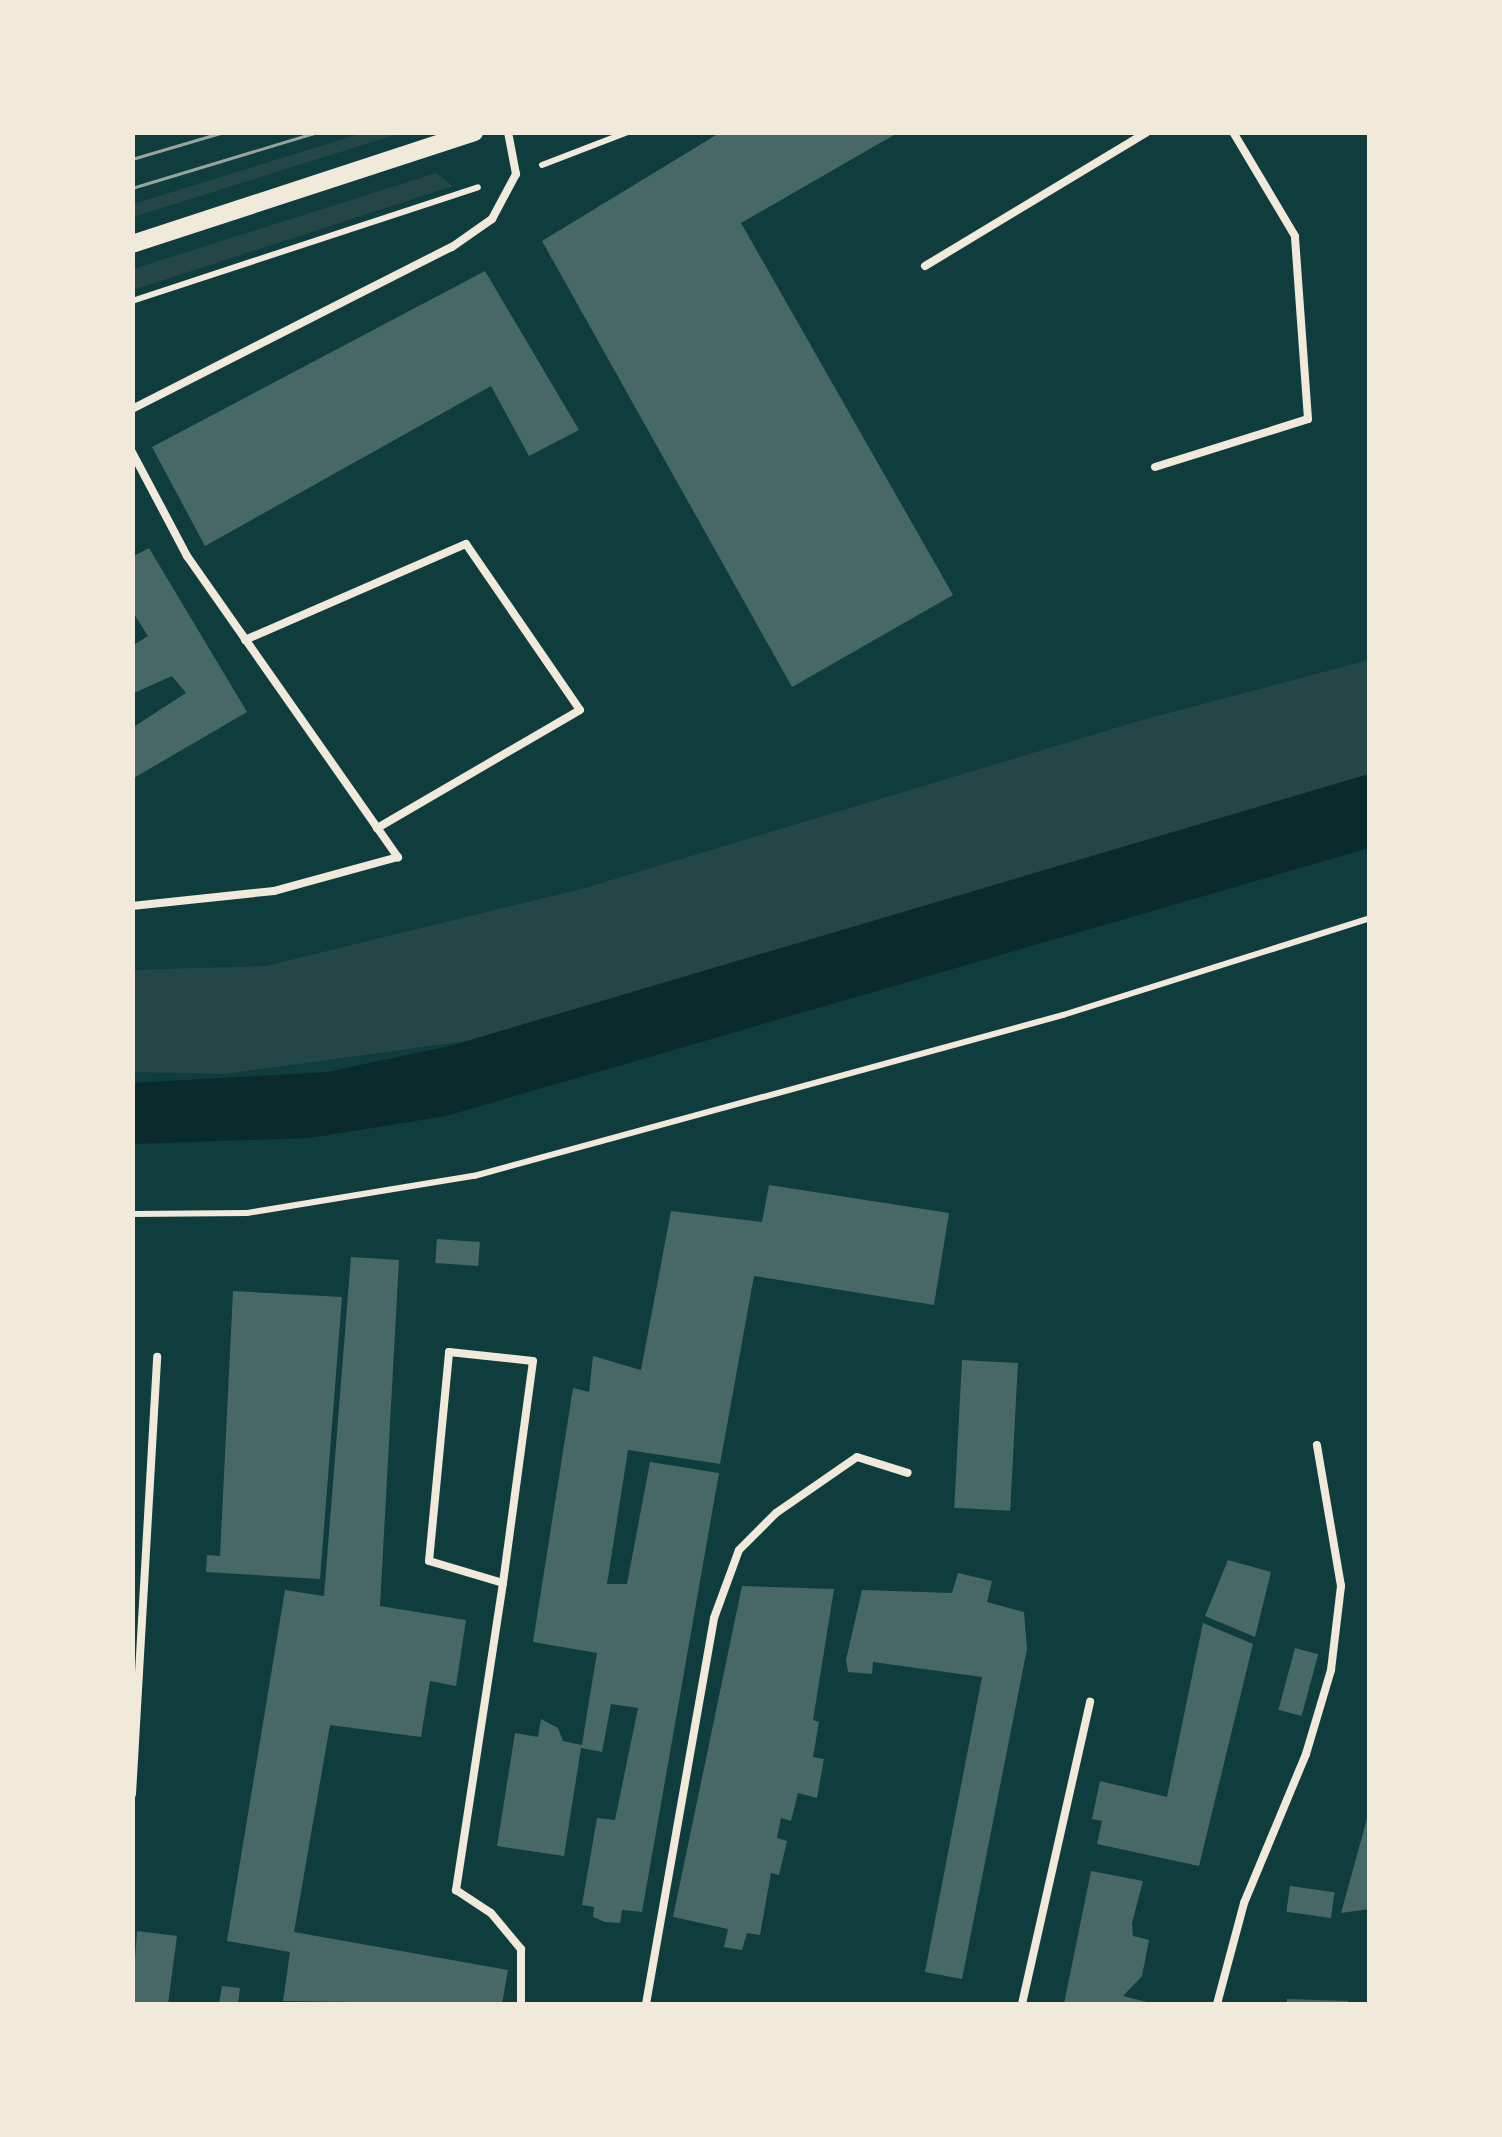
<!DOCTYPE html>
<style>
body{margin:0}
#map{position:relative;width:1502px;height:2137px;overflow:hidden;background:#0f3d3e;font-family:"Fira Sans",sans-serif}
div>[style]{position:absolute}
.green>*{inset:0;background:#244646}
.water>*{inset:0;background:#0a2a2b}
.building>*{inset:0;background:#486865;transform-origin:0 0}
.path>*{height:6px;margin:-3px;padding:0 3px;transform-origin:3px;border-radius:3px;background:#f1e9da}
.service>*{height:8px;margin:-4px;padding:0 4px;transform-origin:4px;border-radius:4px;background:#f1e9da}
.tertiary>*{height:18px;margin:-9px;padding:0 9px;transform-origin:9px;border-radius:9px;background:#f1e9da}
.tram>*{height:2.5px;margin:-1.25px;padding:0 1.25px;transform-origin:1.25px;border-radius:1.25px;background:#97a49c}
span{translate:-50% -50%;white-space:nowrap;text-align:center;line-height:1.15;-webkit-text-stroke:10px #f1e9da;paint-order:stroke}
.frame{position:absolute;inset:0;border:135px solid #f1e9da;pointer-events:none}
</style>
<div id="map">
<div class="green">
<div style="clip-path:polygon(366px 132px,401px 133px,133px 217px,133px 204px)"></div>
<div style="clip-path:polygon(436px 173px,453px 186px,133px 290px,133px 269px)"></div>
<div style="clip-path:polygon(1369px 660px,1369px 774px,467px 1041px,225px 1074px,133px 1072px,132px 970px,266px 966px,585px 888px,1142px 720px)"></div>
</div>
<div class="water">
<div style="clip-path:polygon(1369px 774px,1369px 848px,446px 1116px,310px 1138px,133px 1144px,133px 1083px,327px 1072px,450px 1046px)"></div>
</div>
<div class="building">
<div style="clip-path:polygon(721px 132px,899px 132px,741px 223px,953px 595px,792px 687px,542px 241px)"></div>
<div style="clip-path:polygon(485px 271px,579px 430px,529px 456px,491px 386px,205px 546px,152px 447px)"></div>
<div style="clip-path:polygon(149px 548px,247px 712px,132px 779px,132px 728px,186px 693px,172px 676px,132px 694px,132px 646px,148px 636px,132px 611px,132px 557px)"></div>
<div style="clip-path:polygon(769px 1185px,949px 1213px,934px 1305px,754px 1276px,720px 1464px,628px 1450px,607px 1584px,627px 1584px,650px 1462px,719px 1473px,642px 1912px,622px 1910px,620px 1923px,605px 1922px,593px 1917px,594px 1907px,582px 1905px,597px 1818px,615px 1820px,638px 1708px,611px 1704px,602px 1752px,581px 1748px,564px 1856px,497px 1846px,515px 1733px,538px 1737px,541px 1719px,558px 1728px,563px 1741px,582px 1745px,589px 1701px,597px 1653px,533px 1642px,573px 1388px,589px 1392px,593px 1356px,641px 1370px,671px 1211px,762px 1222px)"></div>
<div style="left:437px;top:1239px;width:43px;height:24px;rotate:4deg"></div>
<div style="clip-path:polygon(351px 1257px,399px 1260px,380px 1606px,466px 1620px,456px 1686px,430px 1681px,421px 1737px,330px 1725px,294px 1932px,508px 1970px,502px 2004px,283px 2001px,290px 1952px,227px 1941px,285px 1590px,324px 1596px)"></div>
<div style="clip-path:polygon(233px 1291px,342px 1297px,320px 1579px,206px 1572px,207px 1555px,220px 1556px)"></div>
<div style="left:962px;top:1360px;width:56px;height:148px;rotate:3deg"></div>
<div style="clip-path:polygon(1228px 1560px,1271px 1572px,1255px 1637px,1205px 1616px)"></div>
<div style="clip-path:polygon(958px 1573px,992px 1581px,987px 1602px,1024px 1612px,1027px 1649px,962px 1979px,925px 1972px,982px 1677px,873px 1662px,872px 1674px,848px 1672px,846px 1660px,862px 1590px,952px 1593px)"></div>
<div style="clip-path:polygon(742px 1586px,834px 1589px,813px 1720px,819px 1722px,813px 1757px,824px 1759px,817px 1798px,798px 1793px,791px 1821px,781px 1818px,777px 1838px,787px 1841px,779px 1875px,771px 1873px,760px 1935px,747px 1933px,742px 1950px,724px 1947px,728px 1929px,673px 1917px)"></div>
<div style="clip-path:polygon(1203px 1623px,1253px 1644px,1199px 1866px,1097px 1844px,1102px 1821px,1092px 1819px,1100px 1781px,1167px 1797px)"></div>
<div style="left:1295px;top:1648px;width:24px;height:64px;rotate:15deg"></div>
<div style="clip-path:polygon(1368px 1815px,1370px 1909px,1341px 1913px)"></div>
<div style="clip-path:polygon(1091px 1871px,1143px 1881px,1132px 1923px,1133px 1936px,1149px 1940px,1142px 1976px,1123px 1996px,1155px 2004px,1064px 2004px)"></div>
<div style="left:1290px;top:1886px;width:45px;height:26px;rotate:8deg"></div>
<div style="clip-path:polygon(137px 1931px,177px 1936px,168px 2004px,132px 2004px)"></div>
<div style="clip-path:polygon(222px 1986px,240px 1988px,238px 2004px,219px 2004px)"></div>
<div style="clip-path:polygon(1287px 1999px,1348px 2001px,1348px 2004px,1287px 2004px)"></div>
</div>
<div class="path">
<div style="left:542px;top:165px;width:92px;rotate:-21deg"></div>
<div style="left:132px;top:301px;width:364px;rotate:-18.2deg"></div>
<div style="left:132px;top:1214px;width:115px;rotate:-0.5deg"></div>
<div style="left:247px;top:1213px;width:230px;rotate:-9.3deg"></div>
<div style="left:474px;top:1176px;width:611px;rotate:-15.29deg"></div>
<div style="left:1063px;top:1015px;width:322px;rotate:-17.5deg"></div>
</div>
<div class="service">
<div style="left:925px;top:266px;width:259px;rotate:-31.1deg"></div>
<div style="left:132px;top:409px;width:359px;rotate:-26.9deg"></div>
<div style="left:452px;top:247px;width:49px;rotate:-35deg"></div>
<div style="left:492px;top:219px;width:51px;rotate:-61.9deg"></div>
<div style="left:516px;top:174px;width:43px;rotate:-100.8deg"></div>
<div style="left:132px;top:452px;width:118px;rotate:62.1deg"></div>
<div style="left:187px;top:556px;width:368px;rotate:55deg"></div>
<div style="left:398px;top:857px;width:129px;rotate:164.7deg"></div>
<div style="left:274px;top:891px;width:143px;rotate:174deg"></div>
<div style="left:1155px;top:467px;width:160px;rotate:-17.4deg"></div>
<div style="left:1308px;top:419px;width:183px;rotate:-94.1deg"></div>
<div style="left:1295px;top:236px;width:121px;rotate:-120.8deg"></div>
<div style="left:245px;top:640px;width:241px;rotate:-23.5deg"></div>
<div style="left:466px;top:544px;width:201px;rotate:55.5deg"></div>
<div style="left:580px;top:710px;width:235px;rotate:149.8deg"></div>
<div style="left:503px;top:1583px;width:77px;rotate:-163.4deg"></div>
<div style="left:429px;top:1561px;width:210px;rotate:-84.5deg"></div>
<div style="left:449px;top:1352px;width:84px;rotate:6.1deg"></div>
<div style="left:533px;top:1361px;width:224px;rotate:97.7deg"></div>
<div style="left:503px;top:1583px;width:311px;rotate:98.7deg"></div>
<div style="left:456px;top:1890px;width:42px;rotate:33.3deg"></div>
<div style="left:491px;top:1913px;width:47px;rotate:50.2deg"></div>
<div style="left:521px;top:1949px;width:55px;rotate:90deg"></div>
<div style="left:132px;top:1794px;width:438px;rotate:-86.7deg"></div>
<div style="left:646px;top:2004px;width:392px;rotate:-80deg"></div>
<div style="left:714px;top:1618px;width:72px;rotate:-69.8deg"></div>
<div style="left:739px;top:1550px;width:52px;rotate:-45deg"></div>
<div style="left:776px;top:1513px;width:98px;rotate:-34.7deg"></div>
<div style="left:857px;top:1457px;width:53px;rotate:17.4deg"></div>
<div style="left:1022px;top:2004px;width:310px;rotate:-77.3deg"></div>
<div style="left:1217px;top:2004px;width:105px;rotate:-75deg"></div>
<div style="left:1244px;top:1903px;width:161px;rotate:-67.4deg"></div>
<div style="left:1306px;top:1754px;width:88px;rotate:-73.4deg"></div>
<div style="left:1331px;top:1670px;width:85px;rotate:-83.2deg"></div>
<div style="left:1341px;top:1586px;width:143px;rotate:-99.7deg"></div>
</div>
<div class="tertiary">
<div style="left:132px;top:244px;width:360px;rotate:-18.1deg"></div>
</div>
<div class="tram">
<div style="left:132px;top:159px;width:96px;rotate:-16.4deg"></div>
<div style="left:132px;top:188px;width:194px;rotate:-16.8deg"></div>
</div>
<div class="frame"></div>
</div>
